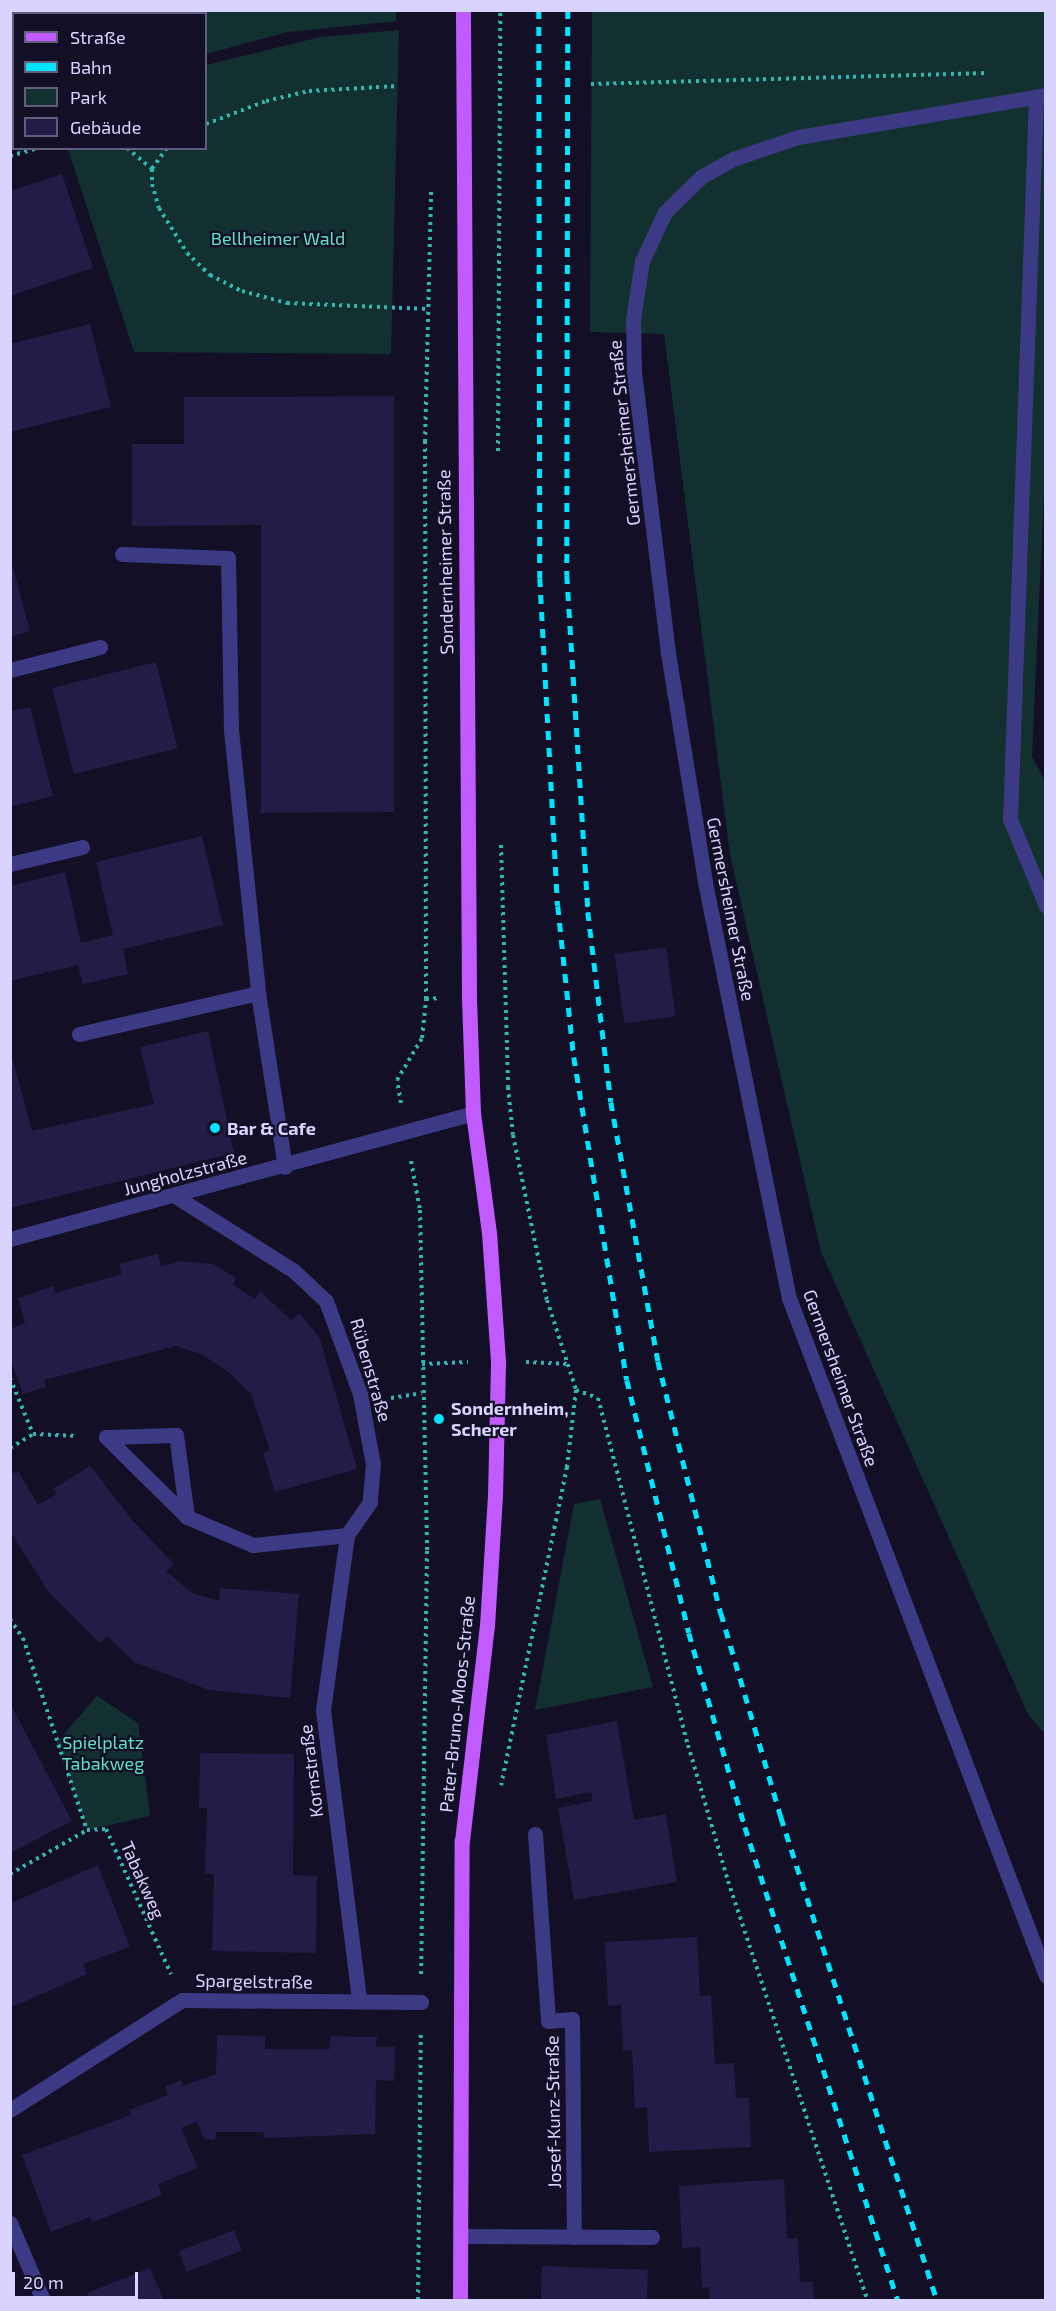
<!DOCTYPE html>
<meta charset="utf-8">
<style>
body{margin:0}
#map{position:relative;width:1056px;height:2311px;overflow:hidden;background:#130f26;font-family:"Exo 2",sans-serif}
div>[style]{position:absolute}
.green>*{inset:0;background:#12302f}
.building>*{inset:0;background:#241b47;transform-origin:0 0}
.path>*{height:4px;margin-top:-2px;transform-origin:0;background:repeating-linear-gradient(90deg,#2fb8b0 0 3px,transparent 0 7.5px)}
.minor>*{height:15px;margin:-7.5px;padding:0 7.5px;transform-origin:7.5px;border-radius:7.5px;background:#3d3a85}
.major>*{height:15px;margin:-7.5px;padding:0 7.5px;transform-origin:7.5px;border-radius:7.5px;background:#c25bff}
.rail>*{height:4.5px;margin-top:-2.25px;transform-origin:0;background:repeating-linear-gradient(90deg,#00e5ff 0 9px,transparent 0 17px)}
.dots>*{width:16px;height:16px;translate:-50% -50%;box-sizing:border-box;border:3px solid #130f26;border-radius:50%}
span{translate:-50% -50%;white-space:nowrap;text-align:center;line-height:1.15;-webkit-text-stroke:4.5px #130f26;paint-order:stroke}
.park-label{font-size:18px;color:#5fe0c0}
.street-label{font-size:18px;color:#d9d4ff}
.poi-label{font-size:18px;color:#d9d4ff;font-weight:700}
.left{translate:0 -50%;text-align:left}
.frame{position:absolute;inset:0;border:12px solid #d9d4ff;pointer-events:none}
.legend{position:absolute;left:12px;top:12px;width:195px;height:138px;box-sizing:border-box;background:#130f26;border:2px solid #625e7d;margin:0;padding:8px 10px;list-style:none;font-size:18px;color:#d9d4ff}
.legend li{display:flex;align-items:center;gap:12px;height:30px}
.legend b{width:30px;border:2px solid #625e7d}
.scale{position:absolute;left:12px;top:2272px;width:126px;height:27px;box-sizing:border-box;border:3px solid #d9d4ff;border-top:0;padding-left:8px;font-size:18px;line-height:21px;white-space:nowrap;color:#d9d4ff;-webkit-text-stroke:4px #130f26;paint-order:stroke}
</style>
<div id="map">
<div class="green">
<div style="clip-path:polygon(11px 10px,87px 13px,14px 14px,13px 108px)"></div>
<div style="clip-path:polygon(396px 10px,396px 21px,288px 32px,206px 54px,206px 14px,96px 11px)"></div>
<div style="clip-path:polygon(592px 11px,1045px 11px,1046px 447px,1032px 756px,1046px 783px,1045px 1734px,1028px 1714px,821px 1252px,730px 855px,664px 334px,590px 332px)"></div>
<div style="clip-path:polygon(399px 30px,391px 354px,134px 352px,68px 149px,206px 148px,206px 65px,320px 37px)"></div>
<div style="clip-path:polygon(600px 1499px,653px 1687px,535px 1710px,574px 1504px)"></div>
<div style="clip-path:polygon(97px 1696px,138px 1723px,150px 1816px,87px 1830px,57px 1742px)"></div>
</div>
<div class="building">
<div style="clip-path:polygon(62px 174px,93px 268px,10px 296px,10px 191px)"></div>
<div style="clip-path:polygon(90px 324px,111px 407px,10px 432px,10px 344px)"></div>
<div style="clip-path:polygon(394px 396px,394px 812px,261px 813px,261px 525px,132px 526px,132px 444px,184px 444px,184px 397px)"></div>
<div style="clip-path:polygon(10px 557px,30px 631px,10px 637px)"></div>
<div style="left:156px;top:662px;width:89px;height:107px;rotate:76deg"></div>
<div style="clip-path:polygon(30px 707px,53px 796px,10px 807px,10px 711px)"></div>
<div style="clip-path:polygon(202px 836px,223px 925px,123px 949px,128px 974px,83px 984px,78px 965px,10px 981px,10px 886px,65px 872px,81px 943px,113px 935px,96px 862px)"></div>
<div style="left:666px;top:947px;width:70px;height:52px;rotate:82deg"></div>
<div style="clip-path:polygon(208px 1031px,234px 1153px,10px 1208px,10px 1049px,32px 1131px,154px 1104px,140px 1047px)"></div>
<div style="clip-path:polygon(158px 1254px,161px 1266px,181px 1261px,213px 1264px,236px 1278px,233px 1285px,255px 1299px,260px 1291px,291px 1320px,300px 1313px,320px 1339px,357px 1469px,275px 1492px,263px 1453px,270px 1450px,251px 1394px,230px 1373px,203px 1355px,176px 1346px,44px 1380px,46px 1387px,23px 1394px,10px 1359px,10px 1329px,25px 1323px,18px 1298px,53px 1286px,55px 1293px,122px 1274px,119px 1264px)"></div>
<div style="clip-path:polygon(90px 1466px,133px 1521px,174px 1564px,166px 1571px,192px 1593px,219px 1601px,220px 1588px,299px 1594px,290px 1698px,209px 1690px,134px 1662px,107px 1636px,100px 1643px,48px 1591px,10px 1531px,10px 1475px,18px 1471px,38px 1505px,57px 1494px,53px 1489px)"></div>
<div style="clip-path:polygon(10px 1703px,72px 1821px,10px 1853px)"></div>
<div style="clip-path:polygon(617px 1721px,634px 1820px,666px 1814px,677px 1882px,574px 1900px,558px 1808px,593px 1801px,591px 1792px,556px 1799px,546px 1735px)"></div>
<div style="clip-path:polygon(200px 1753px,294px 1754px,293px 1875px,317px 1876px,316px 1953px,212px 1951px,214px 1874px,205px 1874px,207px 1808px,199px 1808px)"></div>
<div style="clip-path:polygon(98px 1865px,130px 1947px,83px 1964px,87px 1974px,10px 2008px,11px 1903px)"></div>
<div style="clip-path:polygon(697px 1937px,700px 1996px,711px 1995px,715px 2064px,734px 2063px,736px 2098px,749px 2098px,751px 2147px,649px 2152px,647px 2107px,635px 2108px,632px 2050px,623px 2051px,621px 2005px,608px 2006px,605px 1942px)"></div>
<div style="clip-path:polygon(217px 2035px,265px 2036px,265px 2049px,330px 2049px,330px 2036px,377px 2037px,376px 2047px,395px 2047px,394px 2081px,376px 2080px,375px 2134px,263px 2138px,264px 2132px,216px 2132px,215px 2140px,204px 2139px,197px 2122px,181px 2128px,198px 2168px,158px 2184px,162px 2195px,93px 2222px,90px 2217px,51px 2232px,22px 2155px,131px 2115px,129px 2110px,168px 2095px,165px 2087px,181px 2080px,183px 2086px,216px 2074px)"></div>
<div style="clip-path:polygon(784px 2179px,787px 2238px,798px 2238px,800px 2282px,813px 2282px,814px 2300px,710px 2300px,709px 2287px,702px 2288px,700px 2247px,682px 2248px,679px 2186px)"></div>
<div style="left:234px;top:2230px;width:22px;height:59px;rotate:69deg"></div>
<div style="left:542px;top:2266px;width:106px;height:34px;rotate:2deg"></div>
<div style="clip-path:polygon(150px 2268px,164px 2300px,90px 2300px,87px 2293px)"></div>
</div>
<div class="path">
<div style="left:10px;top:29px;width:4px;rotate:14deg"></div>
<div style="left:591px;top:84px;width:397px;rotate:-1.6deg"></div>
<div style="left:206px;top:124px;width:64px;rotate:-21deg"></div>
<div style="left:266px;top:101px;width:44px;rotate:-13.1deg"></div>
<div style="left:309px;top:91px;width:89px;rotate:-3.2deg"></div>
<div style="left:127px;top:148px;width:33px;rotate:40deg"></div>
<div style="left:167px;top:148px;width:26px;rotate:126deg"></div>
<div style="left:152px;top:169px;width:15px;rotate:90deg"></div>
<div style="left:152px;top:184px;width:25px;rotate:74deg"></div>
<div style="left:159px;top:208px;width:53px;rotate:58.1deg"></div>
<div style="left:187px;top:253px;width:32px;rotate:44deg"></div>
<div style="left:210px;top:275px;width:36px;rotate:27deg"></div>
<div style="left:242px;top:291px;width:47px;rotate:14.9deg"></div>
<div style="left:287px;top:303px;width:141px;rotate:2.4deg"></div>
<div style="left:10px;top:156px;width:29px;rotate:-16deg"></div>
<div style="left:498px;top:451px;width:441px;rotate:-89.7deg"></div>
<div style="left:501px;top:845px;width:242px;rotate:88.3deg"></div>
<div style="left:508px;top:1087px;width:48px;rotate:84.1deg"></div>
<div style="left:513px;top:1135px;width:168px;rotate:78.4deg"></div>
<div style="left:547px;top:1300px;width:95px;rotate:72.1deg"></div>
<div style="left:576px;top:1390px;width:78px;rotate:96.7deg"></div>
<div style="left:567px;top:1467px;width:325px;rotate:101.7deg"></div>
<div style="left:426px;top:999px;width:15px;rotate:-4deg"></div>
<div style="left:401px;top:1103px;width:23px;rotate:-100deg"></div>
<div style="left:397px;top:1080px;width:49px;rotate:-59.2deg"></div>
<div style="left:422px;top:1038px;width:39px;rotate:-84deg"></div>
<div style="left:426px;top:999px;width:557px;rotate:-90.1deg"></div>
<div style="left:425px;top:442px;width:254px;rotate:-88.6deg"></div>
<div style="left:411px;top:1161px;width:50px;rotate:79.6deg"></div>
<div style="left:420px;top:1210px;width:341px;rotate:88.8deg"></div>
<div style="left:427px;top:1551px;width:423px;rotate:90.8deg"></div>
<div style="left:526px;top:1362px;width:44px;rotate:2.6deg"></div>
<div style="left:422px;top:1364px;width:46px;rotate:-2.5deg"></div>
<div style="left:10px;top:1378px;width:61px;rotate:67.7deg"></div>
<div style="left:576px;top:1390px;width:23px;rotate:20deg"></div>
<div style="left:598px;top:1398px;width:358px;rotate:75.5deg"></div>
<div style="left:688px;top:1745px;width:142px;rotate:73.6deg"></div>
<div style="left:728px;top:1881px;width:441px;rotate:71.6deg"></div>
<div style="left:391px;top:1398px;width:31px;rotate:-9deg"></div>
<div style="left:10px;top:1448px;width:27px;rotate:-31deg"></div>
<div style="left:33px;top:1434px;width:45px;rotate:2.5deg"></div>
<div style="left:10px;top:1619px;width:23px;rotate:56deg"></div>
<div style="left:23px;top:1638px;width:202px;rotate:71.6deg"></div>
<div style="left:87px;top:1830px;width:19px;rotate:-3deg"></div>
<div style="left:106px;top:1829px;width:159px;rotate:65.9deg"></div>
<div style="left:10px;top:1874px;width:89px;rotate:-29.7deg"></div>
<div style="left:418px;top:2300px;width:270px;rotate:-89.4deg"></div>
</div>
<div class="minor">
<div style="left:1046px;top:95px;width:252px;rotate:170.4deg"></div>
<div style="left:798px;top:137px;width:69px;rotate:161.3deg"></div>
<div style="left:733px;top:159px;width:37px;rotate:151deg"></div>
<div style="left:701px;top:177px;width:50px;rotate:135.8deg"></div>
<div style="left:665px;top:212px;width:54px;rotate:115.1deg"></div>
<div style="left:642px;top:261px;width:59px;rotate:98.8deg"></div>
<div style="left:633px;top:319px;width:53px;rotate:88.9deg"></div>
<div style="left:634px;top:372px;width:283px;rotate:83.1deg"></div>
<div style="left:668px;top:653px;width:232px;rotate:80.8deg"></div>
<div style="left:705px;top:882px;width:424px;rotate:78.6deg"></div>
<div style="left:789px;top:1298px;width:725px;rotate:69.24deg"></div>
<div style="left:1036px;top:97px;width:722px;rotate:92.06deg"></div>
<div style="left:1010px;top:819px;width:94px;rotate:67.5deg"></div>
<div style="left:122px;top:554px;width:106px;rotate:2.2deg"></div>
<div style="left:228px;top:558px;width:172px;rotate:89deg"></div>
<div style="left:231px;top:730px;width:264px;rotate:84.1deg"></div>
<div style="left:258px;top:993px;width:176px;rotate:81.2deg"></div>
<div style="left:10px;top:670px;width:93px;rotate:-14.3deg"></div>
<div style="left:10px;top:864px;width:74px;rotate:-13.3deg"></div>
<div style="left:79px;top:1034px;width:184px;rotate:-12.9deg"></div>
<div style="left:175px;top:1196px;width:141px;rotate:32.2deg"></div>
<div style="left:294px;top:1271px;width:44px;rotate:43.2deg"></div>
<div style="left:326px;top:1301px;width:99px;rotate:69.9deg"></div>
<div style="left:360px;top:1394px;width:71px;rotate:79.5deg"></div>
<div style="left:373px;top:1464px;width:38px;rotate:95deg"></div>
<div style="left:370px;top:1502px;width:40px;rotate:124.9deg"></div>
<div style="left:347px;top:1535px;width:95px;rotate:173.9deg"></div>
<div style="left:253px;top:1545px;width:72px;rotate:-157deg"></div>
<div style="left:187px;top:1517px;width:83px;rotate:-97.6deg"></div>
<div style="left:176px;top:1435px;width:70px;rotate:178.4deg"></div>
<div style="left:106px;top:1437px;width:114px;rotate:44.6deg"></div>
<div style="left:10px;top:1239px;width:480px;rotate:-15.2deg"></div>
<div style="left:347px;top:1535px;width:177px;rotate:97.8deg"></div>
<div style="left:323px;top:1710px;width:293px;rotate:82.9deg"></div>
<div style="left:535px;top:1834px;width:187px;rotate:86deg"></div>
<div style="left:548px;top:2021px;width:24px;rotate:-5deg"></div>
<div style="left:572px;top:2019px;width:218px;rotate:89.5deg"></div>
<div style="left:10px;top:2110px;width:204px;rotate:-32.6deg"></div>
<div style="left:182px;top:2000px;width:239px;rotate:0.5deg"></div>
<div style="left:10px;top:2223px;width:84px;rotate:66.8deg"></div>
<div style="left:461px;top:2236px;width:191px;rotate:0.3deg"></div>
</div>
<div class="major">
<div style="left:460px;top:2300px;width:459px;rotate:-89.8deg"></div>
<div style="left:462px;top:1841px;width:216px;rotate:-83.4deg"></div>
<div style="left:487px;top:1626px;width:130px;rotate:-86.5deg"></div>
<div style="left:495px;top:1496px;width:135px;rotate:-88.7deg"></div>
<div style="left:498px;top:1361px;width:128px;rotate:-94deg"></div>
<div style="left:489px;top:1233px;width:121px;rotate:-97.6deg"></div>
<div style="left:473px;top:1113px;width:116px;rotate:-92deg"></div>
<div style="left:469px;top:997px;width:987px;rotate:-90.35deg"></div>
</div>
<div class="rail">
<div style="left:539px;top:10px;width:568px;rotate:89.9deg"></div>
<div style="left:540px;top:578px;width:328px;rotate:86.9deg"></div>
<div style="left:558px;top:906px;width:152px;rotate:84deg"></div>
<div style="left:574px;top:1057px;width:327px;rotate:80.7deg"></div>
<div style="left:627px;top:1380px;width:260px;rotate:76.2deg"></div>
<div style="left:689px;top:1633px;width:202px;rotate:73.9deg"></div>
<div style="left:745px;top:1827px;width:497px;rotate:72.1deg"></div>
<div style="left:568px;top:10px;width:565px;rotate:90.1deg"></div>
<div style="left:567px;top:575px;width:338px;rotate:86.4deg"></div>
<div style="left:588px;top:912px;width:191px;rotate:83.1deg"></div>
<div style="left:611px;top:1102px;width:263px;rotate:79.7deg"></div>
<div style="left:658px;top:1361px;width:260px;rotate:76deg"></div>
<div style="left:721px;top:1613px;width:213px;rotate:73.6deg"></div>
<div style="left:781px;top:1817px;width:508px;rotate:72.1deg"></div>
</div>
<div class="dots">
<div style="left:215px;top:1128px;background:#00e5ff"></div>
<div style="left:439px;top:1419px;background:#00e5ff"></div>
</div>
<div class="park-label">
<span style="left:278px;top:238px">Bellheimer Wald</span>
<span style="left:103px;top:1753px">Spielplatz<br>Tabakweg</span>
</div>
<div class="street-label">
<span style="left:624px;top:433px;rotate:-96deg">Germersheimer Straße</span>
<span style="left:445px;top:562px;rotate:-91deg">Sondernheimer Straße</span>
<span style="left:731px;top:909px;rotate:79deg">Germersheimer Straße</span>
<span style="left:185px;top:1173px;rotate:-15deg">Jungholzstraße</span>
<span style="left:371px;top:1370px;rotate:74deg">Rübenstraße</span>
<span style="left:841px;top:1378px;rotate:70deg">Germersheimer Straße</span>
<span style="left:457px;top:1704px;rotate:-84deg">Pater-Bruno-Moos-Straße</span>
<span style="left:311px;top:1771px;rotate:-97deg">Kornstraße</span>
<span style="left:143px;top:1880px;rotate:66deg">Tabakweg</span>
<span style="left:254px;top:1981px;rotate:1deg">Spargelstraße</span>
<span style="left:553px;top:2112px;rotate:-91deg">Josef-Kunz-Straße</span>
</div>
<div class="poi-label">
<span class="left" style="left:227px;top:1128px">Bar &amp; Cafe</span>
<span class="left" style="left:451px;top:1419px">Sondernheim,<br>Scherer</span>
</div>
<div class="frame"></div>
<ul class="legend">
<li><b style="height:8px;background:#c25bff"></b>Straße</li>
<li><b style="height:8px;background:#00e5ff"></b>Bahn</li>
<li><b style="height:16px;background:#12302f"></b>Park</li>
<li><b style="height:16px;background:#241b47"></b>Gebäude</li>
</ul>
<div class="scale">20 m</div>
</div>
